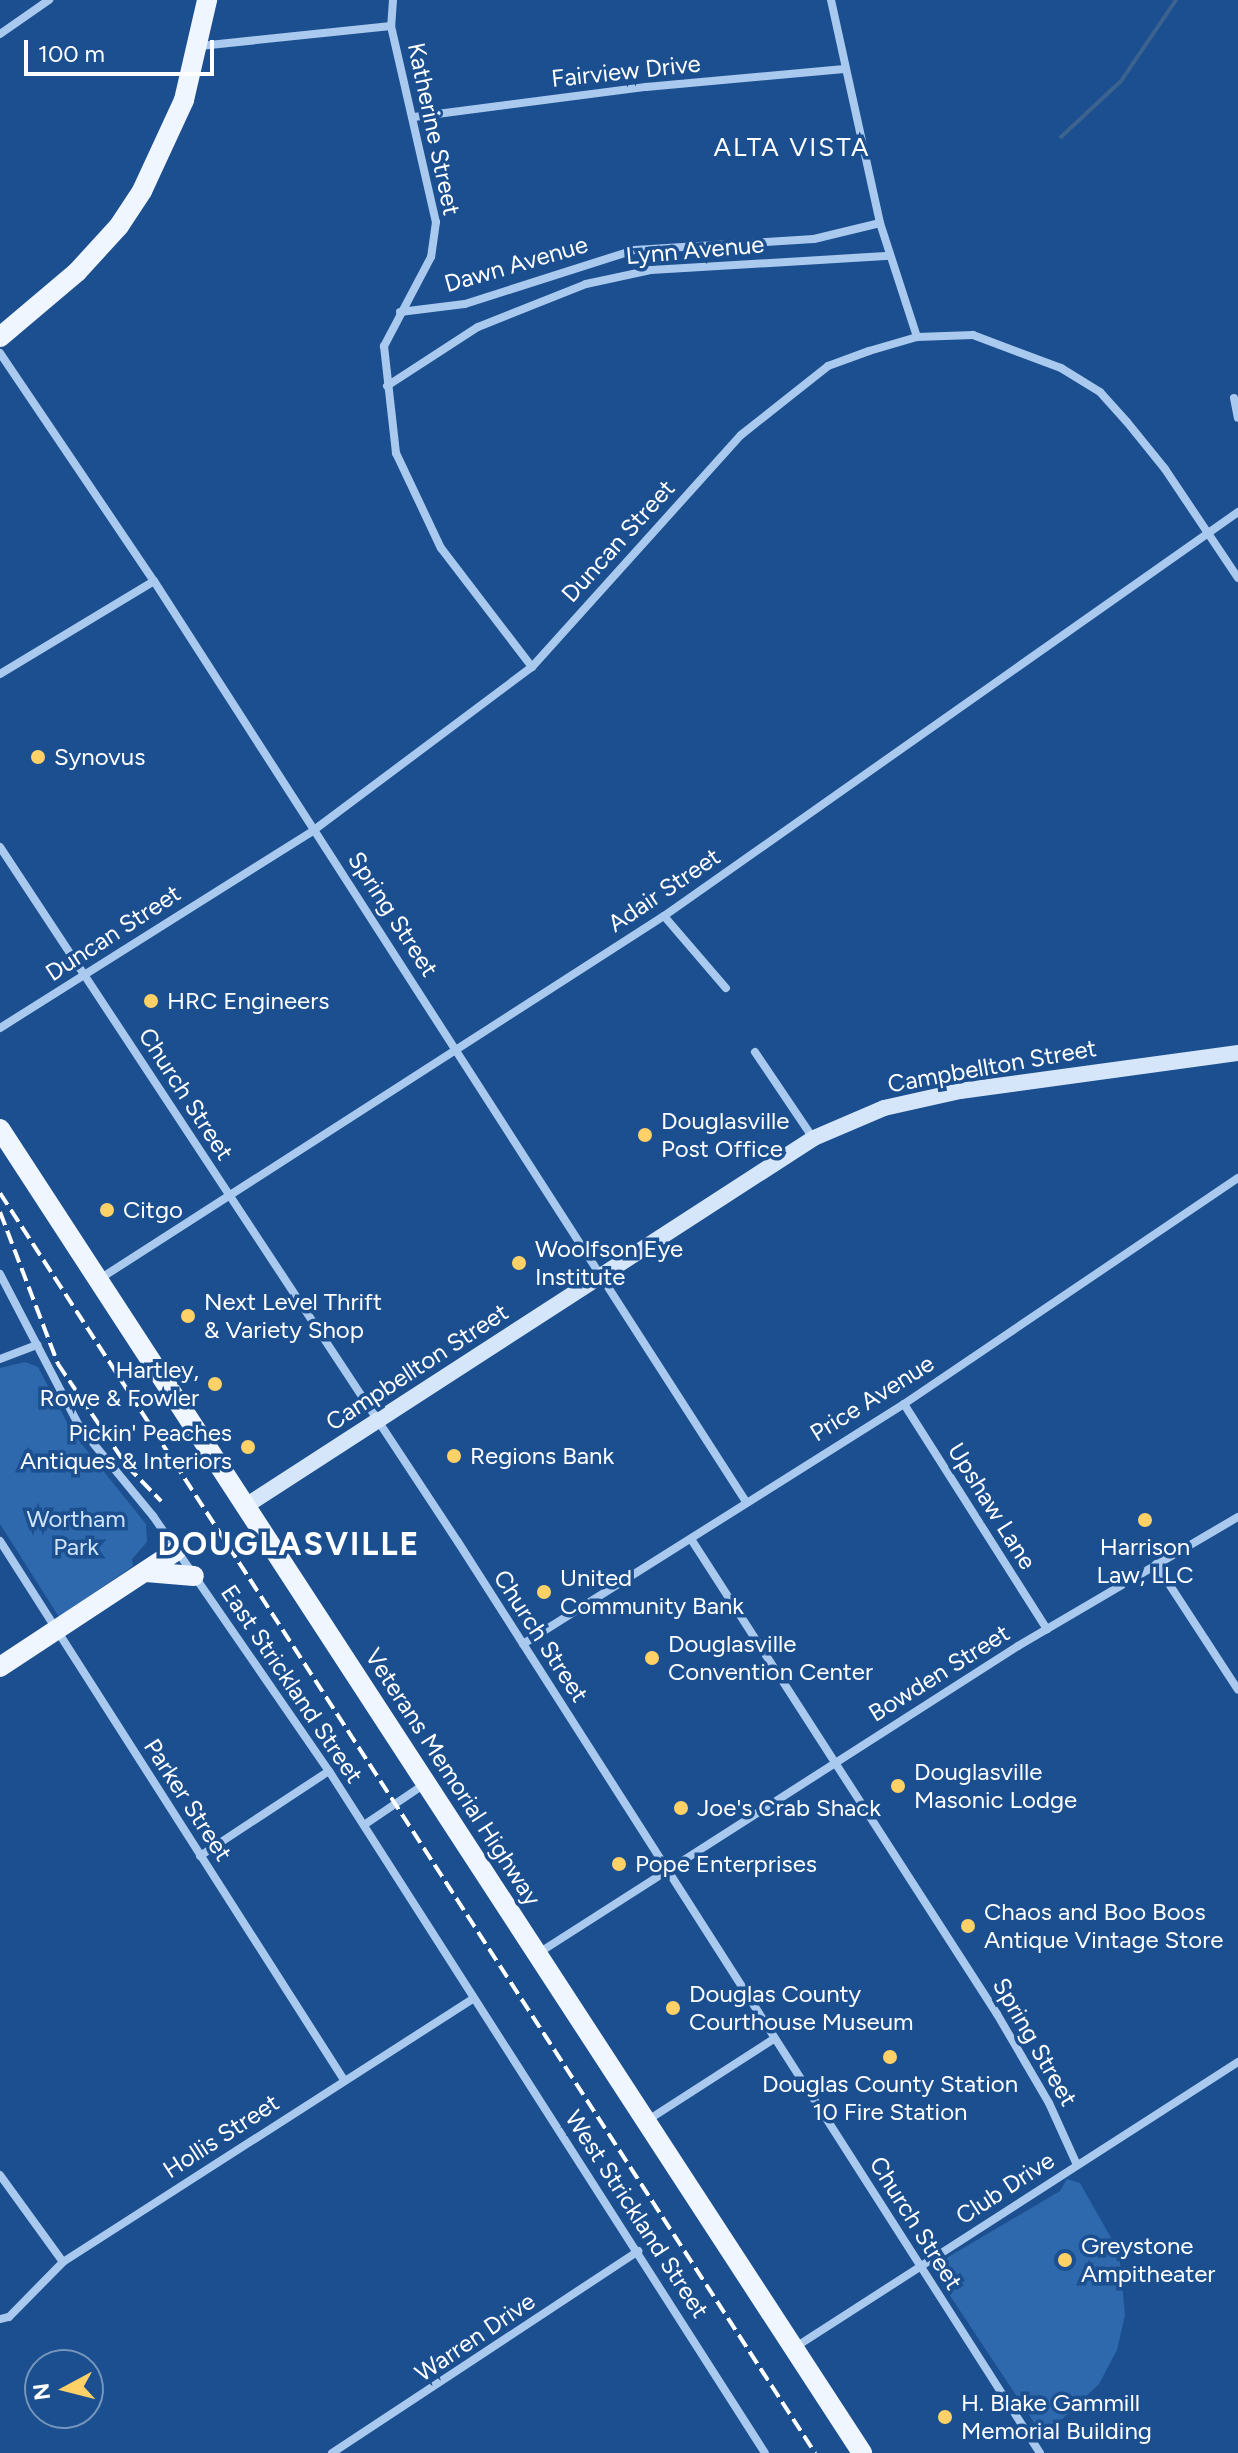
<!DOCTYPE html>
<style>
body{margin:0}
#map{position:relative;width:1238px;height:2453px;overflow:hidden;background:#1b4f8f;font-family:Figtree,sans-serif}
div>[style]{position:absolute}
.green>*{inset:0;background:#2e69ad}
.stream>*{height:4px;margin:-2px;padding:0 2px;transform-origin:2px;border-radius:2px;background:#3c6290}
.minor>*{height:8px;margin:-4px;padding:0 4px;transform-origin:4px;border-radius:4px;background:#a9c9ee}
.secondary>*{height:16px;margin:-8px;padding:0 8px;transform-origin:8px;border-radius:8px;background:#d6e6fa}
.primary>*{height:20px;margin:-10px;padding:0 10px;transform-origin:10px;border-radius:10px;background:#f0f6ff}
.rail>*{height:4px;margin-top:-2px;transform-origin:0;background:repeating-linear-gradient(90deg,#fff 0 14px,transparent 0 20px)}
.dots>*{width:22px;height:22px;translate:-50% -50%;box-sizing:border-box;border:4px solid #1b4f8f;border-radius:50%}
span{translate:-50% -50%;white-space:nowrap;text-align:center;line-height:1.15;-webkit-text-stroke:7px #1b4f8f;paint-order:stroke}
.street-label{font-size:24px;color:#fff}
.poi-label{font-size:24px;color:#fff}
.left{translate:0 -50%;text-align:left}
.right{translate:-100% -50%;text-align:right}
.park-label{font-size:24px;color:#cfe3fa}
.neighbourhood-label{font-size:26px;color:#fff;letter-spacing:2px}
.district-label{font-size:32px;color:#fff;font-weight:700;letter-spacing:2px}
.north{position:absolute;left:24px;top:2349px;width:80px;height:80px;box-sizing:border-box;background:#1b4f8f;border:2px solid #7695bc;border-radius:50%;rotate:263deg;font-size:22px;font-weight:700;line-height:32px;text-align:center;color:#fff}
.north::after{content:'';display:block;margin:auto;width:28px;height:36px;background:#ffd166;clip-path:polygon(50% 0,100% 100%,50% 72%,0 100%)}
.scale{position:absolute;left:24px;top:40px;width:190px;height:36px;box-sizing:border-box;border:4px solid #fff;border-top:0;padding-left:10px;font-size:24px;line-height:28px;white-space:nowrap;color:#fff;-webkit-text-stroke:6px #1b4f8f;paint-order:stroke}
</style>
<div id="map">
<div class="green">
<div style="clip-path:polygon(25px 1362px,38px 1367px,72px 1432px,146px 1524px,147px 1542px,132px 1559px,133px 1566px,59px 1617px,0 1524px,0 1368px)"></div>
<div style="clip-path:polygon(1067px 2179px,1080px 2183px,1119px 2252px,1125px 2315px,1117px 2350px,1099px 2384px,1062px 2419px,1039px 2430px,935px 2273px,938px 2263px,1060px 2191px)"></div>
</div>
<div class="stream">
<div style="left:1061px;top:137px;width:82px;rotate:-43deg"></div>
<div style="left:1121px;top:81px;width:98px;rotate:-55.8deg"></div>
</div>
<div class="minor">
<div style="left:393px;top:0;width:26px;rotate:94deg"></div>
<div style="left:391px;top:26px;width:201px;rotate:77.1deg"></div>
<div style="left:436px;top:222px;width:35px;rotate:98deg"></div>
<div style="left:431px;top:257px;width:101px;rotate:117.8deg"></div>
<div style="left:384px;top:346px;width:108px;rotate:83.6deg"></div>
<div style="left:396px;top:453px;width:105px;rotate:64.7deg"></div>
<div style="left:441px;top:548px;width:150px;rotate:52.6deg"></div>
<div style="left:831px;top:0;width:228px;rotate:77.6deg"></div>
<div style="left:880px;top:223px;width:120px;rotate:72deg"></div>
<div style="left:0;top:34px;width:60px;rotate:-34.8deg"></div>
<div style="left:200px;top:46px;width:192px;rotate:-6deg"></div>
<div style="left:414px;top:117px;width:234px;rotate:-7.4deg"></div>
<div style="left:646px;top:87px;width:199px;rotate:-5.2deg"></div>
<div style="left:400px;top:312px;width:65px;rotate:-7deg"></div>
<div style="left:465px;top:304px;width:177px;rotate:-17.7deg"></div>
<div style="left:634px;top:250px;width:180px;rotate:-3.5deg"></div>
<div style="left:814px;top:239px;width:68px;rotate:-13.6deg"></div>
<div style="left:0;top:353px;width:275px;rotate:56deg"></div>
<div style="left:154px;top:581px;width:1093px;rotate:57.26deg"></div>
<div style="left:387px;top:386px;width:108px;rotate:-33deg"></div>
<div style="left:478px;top:327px;width:116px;rotate:-21.7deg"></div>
<div style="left:586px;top:284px;width:66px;rotate:-12.2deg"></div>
<div style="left:651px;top:270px;width:239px;rotate:-3.4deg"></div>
<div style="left:1234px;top:398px;width:20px;rotate:79deg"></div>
<div style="left:0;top:674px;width:180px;rotate:-31.1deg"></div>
<div style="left:0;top:847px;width:832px;rotate:56.62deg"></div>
<div style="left:458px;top:1542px;width:1081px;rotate:57.43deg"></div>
<div style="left:664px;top:916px;width:95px;rotate:49.3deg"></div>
<div style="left:0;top:1028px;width:371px;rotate:-32.2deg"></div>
<div style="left:314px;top:830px;width:272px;rotate:-36.8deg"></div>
<div style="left:532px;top:667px;width:312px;rotate:-48deg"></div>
<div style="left:741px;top:435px;width:111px;rotate:-38.4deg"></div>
<div style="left:828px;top:366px;width:44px;rotate:-20.1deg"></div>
<div style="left:869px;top:351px;width:50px;rotate:-16.3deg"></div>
<div style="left:917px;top:337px;width:56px;rotate:-2deg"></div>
<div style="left:973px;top:335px;width:94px;rotate:20.6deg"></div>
<div style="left:1061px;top:368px;width:46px;rotate:31.6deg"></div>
<div style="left:1100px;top:392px;width:40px;rotate:48deg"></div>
<div style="left:1127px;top:422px;width:60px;rotate:51deg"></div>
<div style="left:1165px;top:469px;width:131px;rotate:56.2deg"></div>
<div style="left:755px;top:1052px;width:104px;rotate:56deg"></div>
<div style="left:0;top:1274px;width:171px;rotate:62.5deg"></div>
<div style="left:79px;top:1426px;width:117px;rotate:50.6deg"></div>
<div style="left:153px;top:1516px;width:310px;rotate:55.4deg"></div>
<div style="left:329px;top:1771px;width:809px;rotate:57.41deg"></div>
<div style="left:98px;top:1280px;width:673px;rotate:-32.75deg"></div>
<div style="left:664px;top:916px;width:702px;rotate:-35.14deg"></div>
<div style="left:0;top:1359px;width:40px;rotate:-21deg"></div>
<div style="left:904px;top:1404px;width:267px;rotate:57.6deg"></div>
<div style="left:691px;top:1539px;width:565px;rotate:57.21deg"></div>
<div style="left:997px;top:2014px;width:103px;rotate:59.7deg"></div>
<div style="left:1049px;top:2103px;width:68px;rotate:65.7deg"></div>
<div style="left:0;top:1541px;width:639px;rotate:57.45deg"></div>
<div style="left:1156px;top:1564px;width:150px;rotate:56.9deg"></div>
<div style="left:523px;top:1644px;width:450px;rotate:-32.2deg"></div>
<div style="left:904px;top:1404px;width:403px;rotate:-34.1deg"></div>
<div style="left:364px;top:1825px;width:75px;rotate:-34.1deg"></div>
<div style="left:200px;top:1856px;width:154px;rotate:-33.4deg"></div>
<div style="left:537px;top:1954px;width:571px;rotate:-32.63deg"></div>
<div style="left:1018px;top:1646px;width:255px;rotate:-30.4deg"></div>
<div style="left:648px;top:2120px;width:148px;rotate:-32.8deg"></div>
<div style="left:0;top:2175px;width:107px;rotate:54.1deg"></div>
<div style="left:0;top:2319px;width:9px;rotate:-13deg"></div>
<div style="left:9px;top:2317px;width:77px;rotate:-45.5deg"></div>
<div style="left:63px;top:2262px;width:488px;rotate:-32.7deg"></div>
<div style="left:794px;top:2348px;width:528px;rotate:-32.79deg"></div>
<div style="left:332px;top:2453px;width:367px;rotate:-33.4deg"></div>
</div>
<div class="secondary">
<div style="left:244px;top:1507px;width:679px;rotate:-32.92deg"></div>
<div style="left:814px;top:1138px;width:76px;rotate:-23.2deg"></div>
<div style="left:884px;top:1108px;width:78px;rotate:-12.6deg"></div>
<div style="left:960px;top:1091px;width:281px;rotate:-7.8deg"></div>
</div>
<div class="primary">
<div style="left:0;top:337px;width:101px;rotate:-40.2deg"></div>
<div style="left:77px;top:272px;width:62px;rotate:-47.6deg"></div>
<div style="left:119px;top:226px;width:42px;rotate:-56.7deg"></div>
<div style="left:142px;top:191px;width:100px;rotate:-65.2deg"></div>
<div style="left:184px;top:100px;width:103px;rotate:-77deg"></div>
<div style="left:0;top:1129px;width:1580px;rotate:56.93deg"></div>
<div style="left:146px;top:1572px;width:48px;rotate:4.8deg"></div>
<div style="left:0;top:1667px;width:211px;rotate:-33.4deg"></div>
</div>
<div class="rail">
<div style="left:0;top:1193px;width:1501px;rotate:57.1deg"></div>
<div style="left:0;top:1212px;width:163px;rotate:69.1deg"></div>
<div style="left:58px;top:1364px;width:123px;rotate:55.9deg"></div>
<div style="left:127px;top:1466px;width:49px;rotate:45.8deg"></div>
</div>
<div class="dots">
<div style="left:38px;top:757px;background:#ffd166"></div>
<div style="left:151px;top:1001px;background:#ffd166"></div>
<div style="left:645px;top:1135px;background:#ffd166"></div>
<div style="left:107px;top:1210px;background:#ffd166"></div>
<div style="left:519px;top:1263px;background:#ffd166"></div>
<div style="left:188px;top:1316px;background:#ffd166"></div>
<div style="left:215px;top:1384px;background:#ffd166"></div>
<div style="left:248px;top:1447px;background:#ffd166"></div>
<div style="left:454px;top:1456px;background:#ffd166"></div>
<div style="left:1145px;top:1520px;background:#ffd166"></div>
<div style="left:544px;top:1592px;background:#ffd166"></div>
<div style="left:652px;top:1658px;background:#ffd166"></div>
<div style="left:898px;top:1786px;background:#ffd166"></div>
<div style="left:681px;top:1808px;background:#ffd166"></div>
<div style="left:619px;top:1864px;background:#ffd166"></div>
<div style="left:968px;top:1926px;background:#ffd166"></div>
<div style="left:673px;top:2008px;background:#ffd166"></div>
<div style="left:890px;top:2057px;background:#ffd166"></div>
<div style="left:1065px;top:2260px;background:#ffd166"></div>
<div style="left:945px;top:2417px;background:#ffd166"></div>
</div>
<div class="street-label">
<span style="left:626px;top:71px;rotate:-6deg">Fairview Drive</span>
<span style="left:434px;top:129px;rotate:78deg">Katherine Street</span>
<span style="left:695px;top:250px;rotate:-5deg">Lynn Avenue</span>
<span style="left:516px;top:264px;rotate:-16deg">Dawn Avenue</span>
<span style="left:618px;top:541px;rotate:-48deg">Duncan Street</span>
<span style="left:664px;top:890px;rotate:-34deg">Adair Street</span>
<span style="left:393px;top:914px;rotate:57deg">Spring Street</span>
<span style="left:113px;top:933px;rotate:-33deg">Duncan Street</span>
<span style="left:992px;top:1066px;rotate:-10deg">Campbellton Street</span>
<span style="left:186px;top:1094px;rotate:57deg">Church Street</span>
<span style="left:417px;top:1367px;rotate:-33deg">Campbellton Street</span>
<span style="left:872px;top:1398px;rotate:-32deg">Price Avenue</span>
<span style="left:992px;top:1506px;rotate:58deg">Upshaw Lane</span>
<span style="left:541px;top:1636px;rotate:57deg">Church Street</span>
<span style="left:939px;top:1673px;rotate:-32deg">Bowden Street</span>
<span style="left:292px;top:1684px;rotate:56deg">East Strickland Street</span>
<span style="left:453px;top:1777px;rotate:57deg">Veterans Memorial Highway</span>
<span style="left:188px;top:1800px;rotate:57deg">Parker Street</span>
<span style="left:1035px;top:2042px;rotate:60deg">Spring Street</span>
<span style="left:221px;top:2136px;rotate:-33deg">Hollis Street</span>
<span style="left:1005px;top:2188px;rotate:-33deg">Club Drive</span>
<span style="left:637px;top:2214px;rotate:57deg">West Strickland Street</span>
<span style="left:916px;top:2223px;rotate:58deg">Church Street</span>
<span style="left:475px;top:2337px;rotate:-34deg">Warren Drive</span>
</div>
<div class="poi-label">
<span class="left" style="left:54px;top:757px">Synovus</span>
<span class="left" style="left:167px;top:1001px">HRC Engineers</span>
<span class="left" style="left:661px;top:1135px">Douglasville<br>Post Office</span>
<span class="left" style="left:123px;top:1210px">Citgo</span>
<span class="left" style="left:535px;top:1263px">Woolfson Eye<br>Institute</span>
<span class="left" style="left:204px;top:1316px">Next Level Thrift<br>&amp; Variety Shop</span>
<span class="right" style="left:199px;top:1384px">Hartley,<br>Rowe &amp; Fowler</span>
<span class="right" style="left:232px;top:1447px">Pickin' Peaches<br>Antiques &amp; Interiors</span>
<span class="left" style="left:470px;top:1456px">Regions Bank</span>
<span style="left:1145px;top:1561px">Harrison<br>Law, LLC</span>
<span class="left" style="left:560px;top:1592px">United<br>Community Bank</span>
<span class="left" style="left:668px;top:1658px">Douglasville<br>Convention Center</span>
<span class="left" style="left:914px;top:1786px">Douglasville<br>Masonic Lodge</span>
<span class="left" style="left:697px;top:1808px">Joe's Crab Shack</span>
<span class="left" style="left:635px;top:1864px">Pope Enterprises</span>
<span class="left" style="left:984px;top:1926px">Chaos and Boo Boos<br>Antique Vintage Store</span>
<span class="left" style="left:689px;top:2008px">Douglas County<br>Courthouse Museum</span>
<span style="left:890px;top:2098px">Douglas County Station<br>10 Fire Station</span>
<span class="left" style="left:1081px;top:2260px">Greystone<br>Ampitheater</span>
<span class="left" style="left:961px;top:2417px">H. Blake Gammill<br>Memorial Building</span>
</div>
<div class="park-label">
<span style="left:76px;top:1533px">Wortham<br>Park</span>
</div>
<div class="neighbourhood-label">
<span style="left:792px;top:148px">ALTA VISTA</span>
</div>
<div class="district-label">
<span style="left:289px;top:1544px">DOUGLASVILLE</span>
</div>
<div class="north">N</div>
<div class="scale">100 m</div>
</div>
